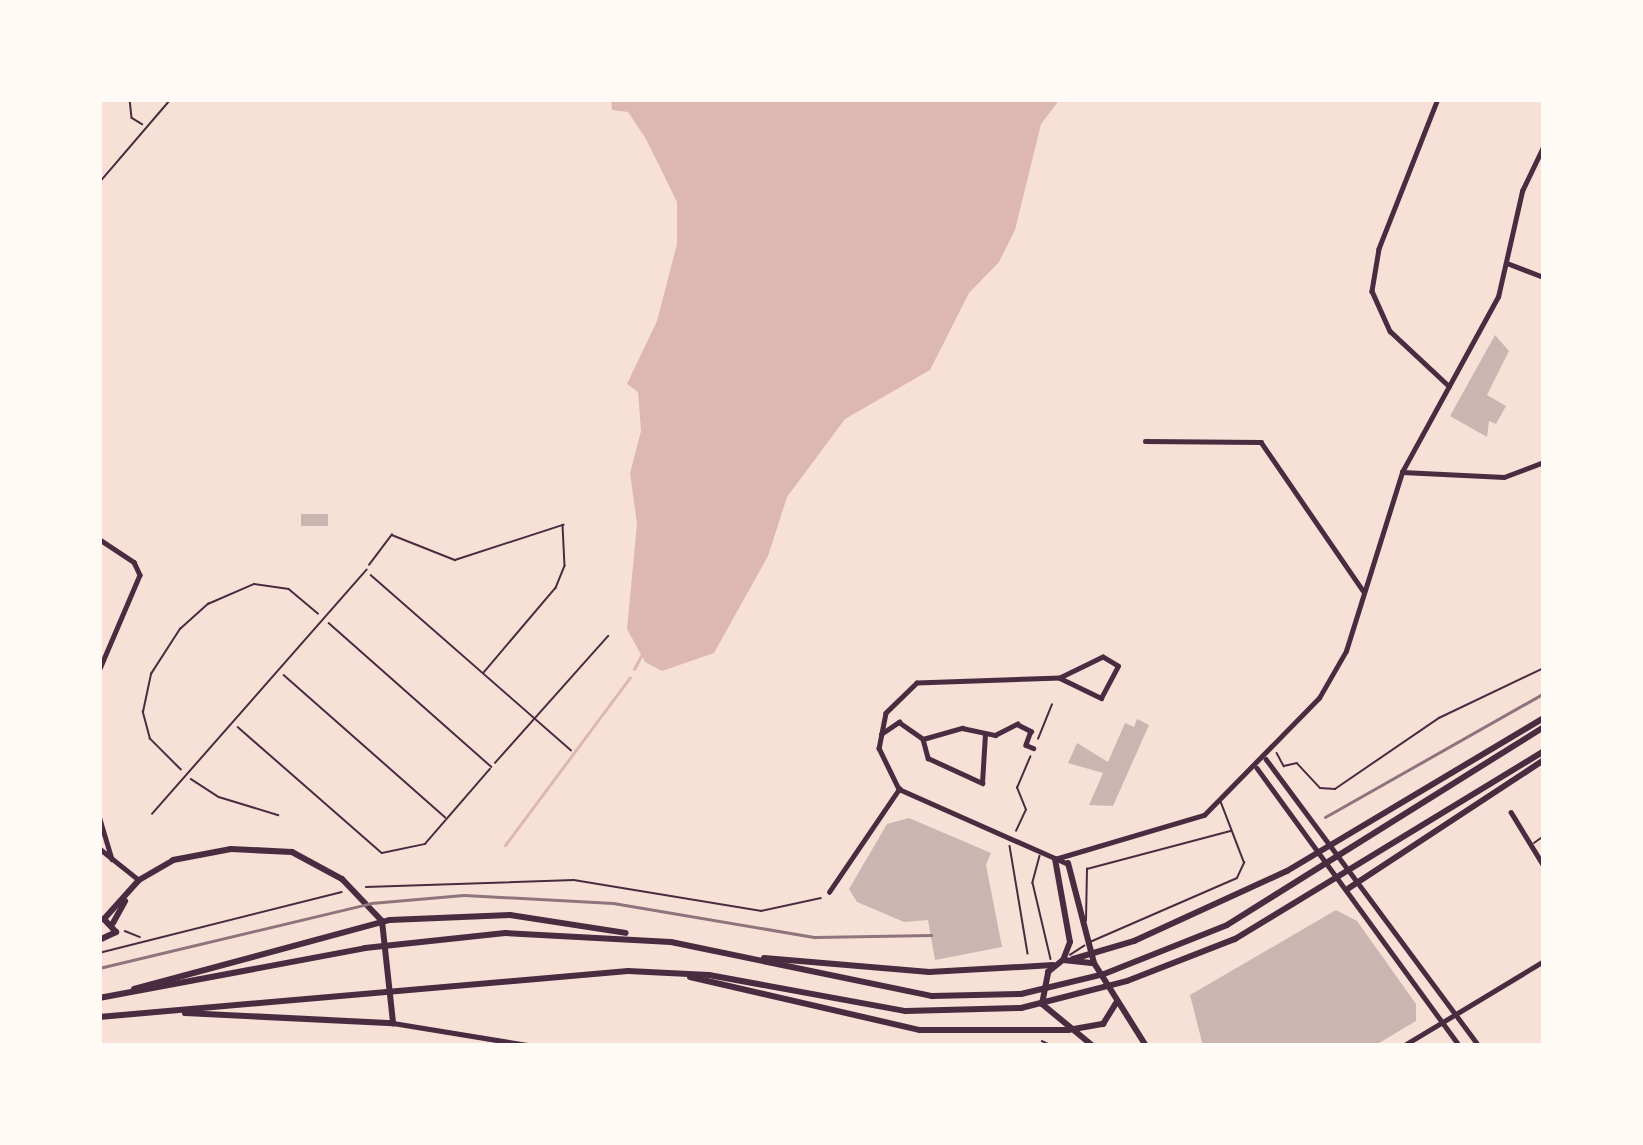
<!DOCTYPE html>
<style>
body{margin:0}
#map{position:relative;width:1643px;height:1145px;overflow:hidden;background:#f7e1d7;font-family:"Public Sans",sans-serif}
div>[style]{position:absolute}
.water>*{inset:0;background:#dcb8b0}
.stream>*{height:3px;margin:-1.5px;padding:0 1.5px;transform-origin:1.5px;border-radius:1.5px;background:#dcb8b0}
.building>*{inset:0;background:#ccb4b1;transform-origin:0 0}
.path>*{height:1.5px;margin:-0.75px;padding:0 0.75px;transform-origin:0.75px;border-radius:0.75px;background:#4a2c40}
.service>*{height:1.5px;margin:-0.75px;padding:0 0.75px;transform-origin:0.75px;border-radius:0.75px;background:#4a2c40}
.minor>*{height:4.5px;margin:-2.25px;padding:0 2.25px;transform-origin:2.25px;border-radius:2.25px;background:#4a2c40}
.tertiary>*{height:4.5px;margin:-2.25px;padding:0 2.25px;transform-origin:2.25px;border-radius:2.25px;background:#4a2c40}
.secondary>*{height:6px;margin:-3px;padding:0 3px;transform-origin:3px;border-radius:3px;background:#4a2c40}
.primary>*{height:6px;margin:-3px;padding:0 3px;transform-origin:3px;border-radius:3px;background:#4a2c40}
.trunk>*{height:6px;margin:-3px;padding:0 3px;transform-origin:3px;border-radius:3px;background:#4a2c40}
.rail>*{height:3px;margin:-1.5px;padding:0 1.5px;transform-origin:1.5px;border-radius:1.5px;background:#8f747c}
span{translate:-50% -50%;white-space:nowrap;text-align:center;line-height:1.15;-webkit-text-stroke:9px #fffaf5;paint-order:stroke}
.frame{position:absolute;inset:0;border:102px solid #fffaf5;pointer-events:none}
</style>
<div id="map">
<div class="water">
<div style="clip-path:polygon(611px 99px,1060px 99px,1041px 124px,1015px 230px,999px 262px,969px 293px,930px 370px,845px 419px,787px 497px,768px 556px,714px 653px,662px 671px,645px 662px,627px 629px,637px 524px,630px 473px,641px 431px,638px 392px,627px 384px,657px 321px,677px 244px,677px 202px,646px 139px,628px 112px,612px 110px)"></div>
</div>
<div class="stream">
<div style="left:634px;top:669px;width:15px;rotate:-62deg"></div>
<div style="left:505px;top:845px;width:209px;rotate:-53.3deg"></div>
</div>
<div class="building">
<div style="clip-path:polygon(1495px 335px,1509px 351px,1487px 395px,1506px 406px,1496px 424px,1489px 421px,1487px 437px,1450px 416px)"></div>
<div style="left:301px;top:514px;width:27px;height:12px"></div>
<div style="clip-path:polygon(1137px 719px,1149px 725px,1113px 806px,1089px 805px,1103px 773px,1068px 763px,1077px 743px,1108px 762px,1125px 723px,1134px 727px)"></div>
<div style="clip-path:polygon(909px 818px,991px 853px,986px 865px,1002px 947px,935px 960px,928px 920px,904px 922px,857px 902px,849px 889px,887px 824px)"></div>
<div style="clip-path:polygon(1336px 910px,1357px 921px,1416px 1004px,1416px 1021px,1374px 1046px,1203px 1046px,1190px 995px)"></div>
</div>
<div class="path">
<div style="left:130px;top:99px;width:19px;rotate:84deg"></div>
<div style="left:132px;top:118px;width:12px;rotate:31deg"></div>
<div style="left:369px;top:565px;width:38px;rotate:-53deg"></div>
<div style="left:392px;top:535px;width:68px;rotate:21.6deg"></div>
<div style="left:455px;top:560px;width:114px;rotate:-18deg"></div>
<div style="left:563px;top:525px;width:41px;rotate:87.2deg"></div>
<div style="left:565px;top:566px;width:24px;rotate:112deg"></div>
<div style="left:556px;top:588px;width:111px;rotate:130.3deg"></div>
<div style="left:371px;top:575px;width:266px;rotate:41.2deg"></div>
<div style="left:329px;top:623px;width:217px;rotate:41.5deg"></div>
<div style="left:284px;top:675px;width:215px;rotate:41.4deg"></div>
<div style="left:238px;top:727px;width:191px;rotate:41.2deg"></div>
<div style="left:382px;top:853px;width:44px;rotate:-11.8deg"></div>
<div style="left:425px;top:844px;width:99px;rotate:-49.1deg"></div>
<div style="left:1038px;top:739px;width:37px;rotate:-68deg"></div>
<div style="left:1277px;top:753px;width:15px;rotate:62deg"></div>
<div style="left:1284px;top:766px;width:13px;rotate:-13deg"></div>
<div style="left:1297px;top:763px;width:34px;rotate:47deg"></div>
<div style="left:1320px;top:788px;width:15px;rotate:4deg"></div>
<div style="left:1335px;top:789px;width:126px;rotate:-34.3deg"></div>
<div style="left:1439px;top:718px;width:116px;rotate:-25.5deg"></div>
<div style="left:495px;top:763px;width:170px;rotate:-48.3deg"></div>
<div style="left:181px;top:770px;width:44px;rotate:-135deg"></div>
<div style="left:150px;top:739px;width:28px;rotate:-105deg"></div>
<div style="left:143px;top:712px;width:39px;rotate:-78deg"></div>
<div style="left:151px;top:674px;width:54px;rotate:-57.2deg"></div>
<div style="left:180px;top:629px;width:38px;rotate:-42deg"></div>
<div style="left:208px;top:604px;width:50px;rotate:-23.5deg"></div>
<div style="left:254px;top:584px;width:35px;rotate:8deg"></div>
<div style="left:289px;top:589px;width:38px;rotate:40deg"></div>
<div style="left:191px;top:779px;width:33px;rotate:33deg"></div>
<div style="left:219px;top:797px;width:62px;rotate:17deg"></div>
<div style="left:1016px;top:831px;width:23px;rotate:-65deg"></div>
<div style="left:1026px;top:810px;width:24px;rotate:-112deg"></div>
<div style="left:1017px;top:788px;width:34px;rotate:-67deg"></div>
<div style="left:1010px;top:846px;width:109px;rotate:80.5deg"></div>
<div style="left:366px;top:887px;width:208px;rotate:-1.9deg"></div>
<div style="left:574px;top:880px;width:190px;rotate:9.4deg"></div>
<div style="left:761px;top:911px;width:61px;rotate:-12.2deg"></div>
<div style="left:125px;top:931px;width:16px;rotate:22deg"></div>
<div style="left:99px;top:953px;width:250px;rotate:-14.1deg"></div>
<div style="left:1042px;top:1041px;width:12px;rotate:24deg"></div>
</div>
<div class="service">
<div style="left:99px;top:183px;width:111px;rotate:-49.4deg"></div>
<div style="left:152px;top:814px;width:325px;rotate:-48.7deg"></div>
<div style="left:1534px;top:843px;width:12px;rotate:-35deg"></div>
<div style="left:1040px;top:856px;width:28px;rotate:105deg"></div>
<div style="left:1033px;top:883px;width:78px;rotate:76.7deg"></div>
<div style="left:1086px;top:921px;width:52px;rotate:-88.9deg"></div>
<div style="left:1087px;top:869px;width:149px;rotate:-14.8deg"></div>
<div style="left:1090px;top:942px;width:160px;rotate:-23.5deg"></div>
<div style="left:1237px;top:878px;width:17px;rotate:-65deg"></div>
<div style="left:1244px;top:863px;width:64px;rotate:-111deg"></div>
<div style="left:1070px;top:955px;width:17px;rotate:-33deg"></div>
</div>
<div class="minor">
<div style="left:1438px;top:99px;width:161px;rotate:111.5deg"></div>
<div style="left:1379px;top:249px;width:43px;rotate:99.5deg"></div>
<div style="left:1372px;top:291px;width:44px;rotate:65.8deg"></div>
<div style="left:1390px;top:331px;width:81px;rotate:43deg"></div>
<div style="left:1507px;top:263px;width:40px;rotate:21deg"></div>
<div style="left:1145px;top:441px;width:116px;rotate:0.5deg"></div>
<div style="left:1261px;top:442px;width:182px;rotate:55.5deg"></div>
<div style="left:1402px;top:472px;width:102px;rotate:2.8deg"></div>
<div style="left:1504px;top:477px;width:43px;rotate:-20.6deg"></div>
<div style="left:99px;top:539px;width:42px;rotate:33.3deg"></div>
<div style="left:134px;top:562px;width:14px;rotate:65deg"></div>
<div style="left:140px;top:575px;width:104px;rotate:113.1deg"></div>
<div style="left:1060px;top:678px;width:46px;rotate:26deg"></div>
<div style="left:1101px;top:698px;width:36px;rotate:-62deg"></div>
<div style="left:1118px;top:666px;width:17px;rotate:-149deg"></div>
<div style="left:1103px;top:657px;width:48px;rotate:154deg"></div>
<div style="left:1060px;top:678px;width:143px;rotate:178deg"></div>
<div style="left:917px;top:683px;width:43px;rotate:135.9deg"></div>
<div style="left:886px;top:713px;width:36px;rotate:101deg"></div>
<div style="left:879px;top:748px;width:46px;rotate:64deg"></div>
<div style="left:899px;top:789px;width:183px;rotate:23.9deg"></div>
<div style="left:881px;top:734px;width:22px;rotate:-34deg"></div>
<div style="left:899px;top:722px;width:29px;rotate:35deg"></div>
<div style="left:923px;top:739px;width:41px;rotate:-15.8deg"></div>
<div style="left:962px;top:728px;width:34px;rotate:12deg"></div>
<div style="left:995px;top:735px;width:25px;rotate:-27deg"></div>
<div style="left:1017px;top:724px;width:16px;rotate:27deg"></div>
<div style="left:1031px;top:731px;width:15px;rotate:110deg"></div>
<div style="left:1026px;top:745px;width:8px;rotate:23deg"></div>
<div style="left:923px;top:739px;width:20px;rotate:75deg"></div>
<div style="left:928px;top:758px;width:60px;rotate:24.8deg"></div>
<div style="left:982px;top:783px;width:49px;rotate:-86.5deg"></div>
<div style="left:1511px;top:812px;width:63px;rotate:58.6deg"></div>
<div style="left:99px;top:816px;width:45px;rotate:73.2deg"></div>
<div style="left:99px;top:848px;width:51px;rotate:38.7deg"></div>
<div style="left:829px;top:892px;width:125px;rotate:-55.8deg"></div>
<div style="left:1403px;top:1046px;width:165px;rotate:-31.1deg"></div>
</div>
<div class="tertiary">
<div style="left:1266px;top:759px;width:357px;rotate:53.4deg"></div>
<div style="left:1257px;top:768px;width:344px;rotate:53.9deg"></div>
<div style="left:1055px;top:859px;width:155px;rotate:-16.5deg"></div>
<div style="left:1204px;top:815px;width:164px;rotate:-45.5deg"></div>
<div style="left:1319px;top:698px;width:54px;rotate:-60.1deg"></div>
<div style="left:1346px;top:651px;width:188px;rotate:-72.6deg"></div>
<div style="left:1402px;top:472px;width:200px;rotate:-61.3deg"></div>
<div style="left:1498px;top:297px;width:109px;rotate:-77.2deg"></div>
<div style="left:1522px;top:191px;width:51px;rotate:-64.4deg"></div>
<div style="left:393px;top:1023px;width:142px;rotate:9.3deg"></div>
</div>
<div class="secondary">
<div style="left:1055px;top:859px;width:84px;rotate:79.8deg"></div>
<div style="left:1070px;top:942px;width:19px;rotate:111deg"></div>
<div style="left:1068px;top:863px;width:103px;rotate:75.4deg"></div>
<div style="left:104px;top:919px;width:52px;rotate:-48.1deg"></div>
<div style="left:139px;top:880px;width:39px;rotate:-30deg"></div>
<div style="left:173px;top:860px;width:59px;rotate:-10.7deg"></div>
<div style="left:231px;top:849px;width:61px;rotate:2.8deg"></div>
<div style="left:292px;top:852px;width:57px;rotate:28.4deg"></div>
<div style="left:342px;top:879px;width:58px;rotate:46.4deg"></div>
<div style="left:382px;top:921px;width:103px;rotate:83.8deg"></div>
<div style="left:113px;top:923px;width:25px;rotate:-61deg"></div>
<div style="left:99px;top:940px;width:19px;rotate:-25deg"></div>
<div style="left:116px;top:932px;width:18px;rotate:-133deg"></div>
</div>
<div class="primary">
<div style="left:1068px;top:1030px;width:36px;rotate:-10deg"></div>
<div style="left:1103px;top:1024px;width:26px;rotate:-58deg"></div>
<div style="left:1093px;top:1046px;width:66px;rotate:-140.5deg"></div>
<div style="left:1042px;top:1004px;width:33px;rotate:-79deg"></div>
<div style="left:1048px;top:972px;width:19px;rotate:-39deg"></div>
<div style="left:1063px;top:960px;width:31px;rotate:6deg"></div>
<div style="left:1094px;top:963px;width:98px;rotate:57.9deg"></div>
</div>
<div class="trunk">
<div style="left:1349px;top:888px;width:233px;rotate:-33.3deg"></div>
<div style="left:764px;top:958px;width:166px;rotate:4.8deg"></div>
<div style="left:929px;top:972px;width:124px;rotate:-3.2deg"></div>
<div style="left:1073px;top:959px;width:64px;rotate:-16.4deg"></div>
<div style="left:1134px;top:941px;width:168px;rotate:-24.6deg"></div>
<div style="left:1287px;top:871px;width:299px;rotate:-30.8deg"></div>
<div style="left:690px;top:977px;width:236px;rotate:13deg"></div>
<div style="left:920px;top:1030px;width:148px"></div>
<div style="left:134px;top:989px;width:265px;rotate:-15.1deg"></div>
<div style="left:390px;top:920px;width:120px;rotate:-2.4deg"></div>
<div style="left:510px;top:915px;width:117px;rotate:8.8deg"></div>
<div style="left:99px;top:998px;width:271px;rotate:-10.6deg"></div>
<div style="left:365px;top:948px;width:141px;rotate:-6.1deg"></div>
<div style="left:505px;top:933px;width:166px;rotate:3.1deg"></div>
<div style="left:671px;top:942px;width:267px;rotate:11.7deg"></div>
<div style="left:932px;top:996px;width:89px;rotate:-1.3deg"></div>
<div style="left:1021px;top:994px;width:85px;rotate:-13.5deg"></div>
<div style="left:1104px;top:974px;width:132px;rotate:-21.7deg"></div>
<div style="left:1227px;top:925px;width:374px;rotate:-32deg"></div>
<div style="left:185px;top:1013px;width:208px;rotate:2.8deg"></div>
<div style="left:99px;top:1017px;width:531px;rotate:-4.97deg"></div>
<div style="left:628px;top:971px;width:81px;rotate:2.8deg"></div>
<div style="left:709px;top:975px;width:200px;rotate:10.4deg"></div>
<div style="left:906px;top:1011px;width:115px;rotate:-1.5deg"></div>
<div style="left:1021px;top:1008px;width:109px;rotate:-14.3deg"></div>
<div style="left:1127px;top:981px;width:116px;rotate:-21.3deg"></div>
<div style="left:1235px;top:939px;width:362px;rotate:-31.3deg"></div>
</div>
<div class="rail">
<div style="left:1325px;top:817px;width:252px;rotate:-29.5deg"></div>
<div style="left:99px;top:968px;width:280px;rotate:-13.4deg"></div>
<div style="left:371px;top:903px;width:93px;rotate:-4.9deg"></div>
<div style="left:464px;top:895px;width:149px;rotate:3.1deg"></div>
<div style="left:613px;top:903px;width:205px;rotate:9.6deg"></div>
<div style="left:815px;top:937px;width:116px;rotate:-1deg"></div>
</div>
<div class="frame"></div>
</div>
